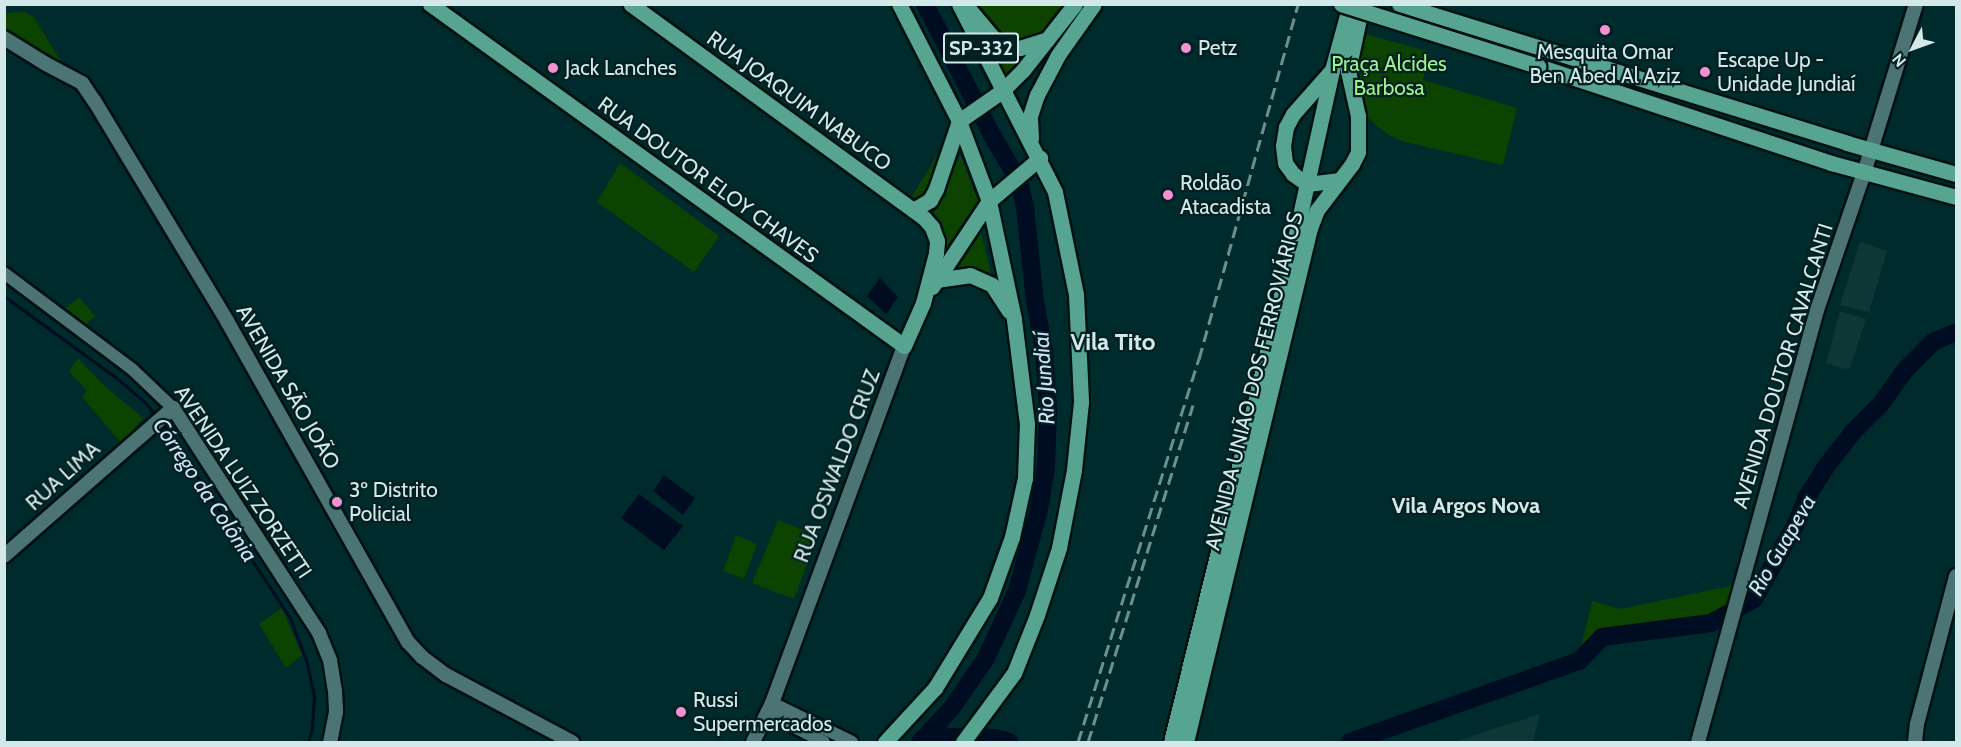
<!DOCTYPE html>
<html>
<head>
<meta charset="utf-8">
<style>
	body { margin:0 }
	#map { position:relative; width:1961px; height:747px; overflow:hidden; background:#002b2c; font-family:Cabin,sans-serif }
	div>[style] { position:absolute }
	.built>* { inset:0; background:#0d3637 }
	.green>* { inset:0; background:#0d4300 }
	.water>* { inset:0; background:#000c21 }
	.stream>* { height:3px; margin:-1.5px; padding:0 1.5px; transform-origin:1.5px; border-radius:1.5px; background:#000c21 }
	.river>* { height:18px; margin:-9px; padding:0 9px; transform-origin:9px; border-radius:9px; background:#000c21 }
	.roads { filter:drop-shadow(2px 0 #001112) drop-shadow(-2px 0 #001112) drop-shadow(0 2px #001112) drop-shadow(0 -2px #001112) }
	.tertiary>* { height:12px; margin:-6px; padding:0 6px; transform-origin:6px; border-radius:6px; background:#4c7475 }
	.secondary>* { height:14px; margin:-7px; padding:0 7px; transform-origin:7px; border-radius:7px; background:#4c7475 }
	.primary>* { height:15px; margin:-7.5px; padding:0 7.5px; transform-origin:7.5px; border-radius:7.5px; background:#57a591 }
	.rail>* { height:3px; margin-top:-1.5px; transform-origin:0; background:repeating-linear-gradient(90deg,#6f8e8f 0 12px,transparent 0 18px) }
	.bridges { filter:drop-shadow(2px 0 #001112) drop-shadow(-2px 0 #001112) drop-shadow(0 2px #001112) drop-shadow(0 -2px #001112) }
	.primary-bridge>* { height:15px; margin:-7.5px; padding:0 7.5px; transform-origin:7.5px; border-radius:7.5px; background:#57a591 }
	.dots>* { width:16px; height:16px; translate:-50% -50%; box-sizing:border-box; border:3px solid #022021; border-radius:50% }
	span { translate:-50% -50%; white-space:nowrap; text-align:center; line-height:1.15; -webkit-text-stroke:4.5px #022021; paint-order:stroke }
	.shield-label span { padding:2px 4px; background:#022021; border:2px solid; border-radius:4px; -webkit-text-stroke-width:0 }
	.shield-label { font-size:20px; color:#d3e8e8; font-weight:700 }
	.poi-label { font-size:21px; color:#d3e8e8 }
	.left { translate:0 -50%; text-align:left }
	.park-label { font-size:21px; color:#9ef28c }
	.street-label { font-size:21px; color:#d3e8e8 }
	.water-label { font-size:22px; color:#d1e0f4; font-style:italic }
	.neighbourhood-label { font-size:22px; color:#d3e8e8; font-weight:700 }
	.quarter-label { font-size:24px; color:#d3e8e8; font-weight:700 }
	.frame { position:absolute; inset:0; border:6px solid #d3e8e8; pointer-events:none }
	.north { position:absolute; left:1883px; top:18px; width:60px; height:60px; -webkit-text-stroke:4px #022021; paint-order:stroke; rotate:229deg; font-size:16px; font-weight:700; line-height:24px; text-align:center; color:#d3e8e8 }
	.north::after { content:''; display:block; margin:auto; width:21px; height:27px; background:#d3e8e8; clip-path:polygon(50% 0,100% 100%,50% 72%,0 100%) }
</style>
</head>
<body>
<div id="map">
	<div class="built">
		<div style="clip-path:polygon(1860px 242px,1887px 251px,1869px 312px,1840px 305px)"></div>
		<div style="clip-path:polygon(1840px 311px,1866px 319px,1850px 368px,1844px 369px,1826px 363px)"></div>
		<div style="clip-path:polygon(1540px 714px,1533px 742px,1454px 742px)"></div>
	</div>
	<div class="green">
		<div style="clip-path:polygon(976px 5px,1068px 5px,1044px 37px,1019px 44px,999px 35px,982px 18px)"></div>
		<div style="clip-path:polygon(24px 12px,34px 17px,60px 60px,58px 65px,5px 35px,5px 13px)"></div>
		<div style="clip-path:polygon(972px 18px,991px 39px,1039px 45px,1008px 81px)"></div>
		<div style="clip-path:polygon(1362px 33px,1430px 52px,1423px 80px,1517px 108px,1503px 165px,1402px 141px,1387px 134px,1368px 118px,1356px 84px,1355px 61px)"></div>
		<div style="clip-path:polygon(947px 139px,929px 192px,917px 200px,911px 198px)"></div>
		<div style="clip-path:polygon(960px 155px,979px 203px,941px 263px,945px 235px,933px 215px)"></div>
		<div style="clip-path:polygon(620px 163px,719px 236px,694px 272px,597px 202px)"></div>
		<div style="clip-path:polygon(978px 232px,982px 236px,992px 277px,974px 269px,954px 268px,954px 264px)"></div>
		<div style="clip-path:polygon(79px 297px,95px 316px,83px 327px,66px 308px)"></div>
		<div style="clip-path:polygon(78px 358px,101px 383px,143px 418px,122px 444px,82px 397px,87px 391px,69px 371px)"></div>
		<div style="clip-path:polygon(778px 520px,818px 536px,794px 599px,752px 583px)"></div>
		<div style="clip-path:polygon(736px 535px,757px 544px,744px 579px,723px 571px)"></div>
		<div style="clip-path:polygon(1735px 585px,1731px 605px,1701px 617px,1633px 626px,1597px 634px,1579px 655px,1592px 601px,1620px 609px)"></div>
		<div style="clip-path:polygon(282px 608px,302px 655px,286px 668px,259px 624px)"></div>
	</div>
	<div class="water">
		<div style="clip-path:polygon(880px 278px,898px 297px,886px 314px,867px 296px)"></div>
		<div style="clip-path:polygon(664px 475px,695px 498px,683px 515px,653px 491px)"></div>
		<div style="clip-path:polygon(639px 494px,683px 526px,664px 550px,621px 518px)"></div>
	</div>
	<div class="stream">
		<div style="left:4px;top:296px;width:141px;rotate:36.1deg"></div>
		<div style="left:118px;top:379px;width:37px;rotate:41deg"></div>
		<div style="left:146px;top:403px;width:19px;rotate:54deg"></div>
		<div style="left:162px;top:423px;width:233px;rotate:56.7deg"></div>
		<div style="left:290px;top:618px;width:48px;rotate:69.3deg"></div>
		<div style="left:307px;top:663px;width:35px;rotate:78deg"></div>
		<div style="left:314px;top:697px;width:32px;rotate:94deg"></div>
		<div style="left:312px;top:729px;width:14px;rotate:107deg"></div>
	</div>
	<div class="river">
		<div style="left:928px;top:736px;width:67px;rotate:1.7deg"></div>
		<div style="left:995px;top:738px;width:15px;rotate:16deg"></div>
		<div style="left:920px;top:742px;width:45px;rotate:-46.8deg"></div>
		<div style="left:951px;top:709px;width:62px;rotate:-55.5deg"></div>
		<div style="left:986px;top:658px;width:74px;rotate:-65.2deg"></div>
		<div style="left:1017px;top:591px;width:85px;rotate:-75deg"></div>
		<div style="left:1039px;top:509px;width:43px;rotate:-80.5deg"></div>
		<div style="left:1046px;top:467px;width:58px;rotate:-88deg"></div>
		<div style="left:1048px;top:409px;width:58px;rotate:-93.9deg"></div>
		<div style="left:1044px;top:351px;width:51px;rotate:-100.2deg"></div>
		<div style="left:1035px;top:301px;width:95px;rotate:-96.1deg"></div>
		<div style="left:1025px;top:207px;width:27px;rotate:-103deg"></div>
		<div style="left:1019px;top:181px;width:51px;rotate:-120.6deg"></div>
		<div style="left:993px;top:137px;width:149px;rotate:-117.1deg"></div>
		<div style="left:1350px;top:742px;width:243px;rotate:-19.5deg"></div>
		<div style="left:1579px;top:661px;width:33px;rotate:-46deg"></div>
		<div style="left:1602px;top:637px;width:110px;rotate:-7.3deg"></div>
		<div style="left:1711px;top:623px;width:49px;rotate:-29.2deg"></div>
		<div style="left:1754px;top:599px;width:86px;rotate:-60.8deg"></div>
		<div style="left:1796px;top:524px;width:29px;rotate:-68deg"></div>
		<div style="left:1807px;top:497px;width:39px;rotate:-58deg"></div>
		<div style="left:1828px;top:464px;width:41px;rotate:-52deg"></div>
		<div style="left:1853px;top:432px;width:38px;rotate:-45deg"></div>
		<div style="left:1880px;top:405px;width:44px;rotate:-54.2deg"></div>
		<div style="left:1906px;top:369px;width:38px;rotate:-45deg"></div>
		<div style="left:1933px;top:342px;width:25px;rotate:-23deg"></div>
	</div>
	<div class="roads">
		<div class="tertiary">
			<div style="left:4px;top:273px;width:160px;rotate:36.9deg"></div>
			<div style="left:132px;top:369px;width:57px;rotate:43.6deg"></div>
			<div style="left:772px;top:703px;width:89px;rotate:26deg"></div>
			<div style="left:767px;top:713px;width:64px;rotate:27deg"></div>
		</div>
		<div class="secondary">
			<div style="left:4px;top:38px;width:49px;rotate:31.8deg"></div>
			<div style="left:46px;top:64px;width:41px;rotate:27.8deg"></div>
			<div style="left:82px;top:83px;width:23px;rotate:56deg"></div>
			<div style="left:95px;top:102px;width:256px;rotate:58.9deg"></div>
			<div style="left:227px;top:321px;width:369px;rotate:60.6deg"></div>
			<div style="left:408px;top:642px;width:21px;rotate:47deg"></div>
			<div style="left:422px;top:657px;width:30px;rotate:37deg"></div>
			<div style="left:446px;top:675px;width:143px;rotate:28deg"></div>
			<div style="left:4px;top:556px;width:225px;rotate:-41.2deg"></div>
			<div style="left:173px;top:408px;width:268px;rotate:57deg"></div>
			<div style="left:319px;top:633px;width:29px;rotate:68deg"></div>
			<div style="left:330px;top:660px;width:31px;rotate:81deg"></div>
			<div style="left:335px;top:691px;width:21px;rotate:87deg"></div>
			<div style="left:336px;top:712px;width:31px;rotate:101deg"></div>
			<div style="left:753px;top:742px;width:43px;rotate:-64deg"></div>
			<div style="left:772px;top:703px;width:381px;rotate:-69.7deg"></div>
			<div style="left:1698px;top:742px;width:448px;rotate:-74.6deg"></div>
			<div style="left:1817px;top:310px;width:145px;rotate:-71.1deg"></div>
			<div style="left:1864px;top:173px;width:177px;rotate:-72.9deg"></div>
			<div style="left:1915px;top:742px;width:18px;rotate:-84deg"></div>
			<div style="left:1917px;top:724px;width:153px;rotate:-75.2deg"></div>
		</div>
		<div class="primary">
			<div style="left:430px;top:4px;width:584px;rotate:35.81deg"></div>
			<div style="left:904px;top:346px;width:47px;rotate:-66.2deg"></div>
			<div style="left:923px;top:303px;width:52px;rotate:-75.4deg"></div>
			<div style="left:936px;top:253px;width:12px;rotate:-85deg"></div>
			<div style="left:937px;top:241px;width:15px;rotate:-110deg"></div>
			<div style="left:932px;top:227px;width:12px;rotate:-132deg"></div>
			<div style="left:924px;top:218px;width:363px;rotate:-143.9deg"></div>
			<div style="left:959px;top:4px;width:211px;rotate:62.9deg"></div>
			<div style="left:1055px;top:192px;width:104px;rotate:78.4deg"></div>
			<div style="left:1076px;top:294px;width:108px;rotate:87.3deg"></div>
			<div style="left:1081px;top:402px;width:68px;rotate:95.9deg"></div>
			<div style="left:1074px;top:470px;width:79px;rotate:100.9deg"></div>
			<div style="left:1059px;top:548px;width:71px;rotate:108.2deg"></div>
			<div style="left:1037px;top:615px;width:62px;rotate:111.6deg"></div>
			<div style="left:1014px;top:673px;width:86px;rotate:126.5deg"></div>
			<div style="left:1399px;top:4px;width:469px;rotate:17.2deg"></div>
			<div style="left:1847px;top:143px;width:113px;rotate:15.9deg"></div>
			<div style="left:969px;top:9px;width:38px;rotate:50deg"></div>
			<div style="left:993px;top:38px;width:12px;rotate:35deg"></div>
			<div style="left:1003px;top:45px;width:17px;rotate:10deg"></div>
			<div style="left:1020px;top:48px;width:29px;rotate:-18deg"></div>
			<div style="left:1538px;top:66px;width:309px;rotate:18.3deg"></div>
			<div style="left:1831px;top:163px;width:130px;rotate:15.2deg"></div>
			<div style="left:1331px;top:71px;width:57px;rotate:131.5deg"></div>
			<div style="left:1293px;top:114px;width:15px;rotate:118deg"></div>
			<div style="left:1286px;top:127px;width:19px;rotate:99deg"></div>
			<div style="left:1283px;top:146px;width:17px;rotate:83deg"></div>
			<div style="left:1285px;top:163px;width:14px;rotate:54deg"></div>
			<div style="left:1293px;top:174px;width:17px;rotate:36deg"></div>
			<div style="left:1307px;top:184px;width:31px;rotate:-7deg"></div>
			<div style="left:1031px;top:138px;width:22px;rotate:-93deg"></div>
			<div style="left:1030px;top:116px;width:22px;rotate:-72deg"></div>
			<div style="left:1037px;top:95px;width:45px;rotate:-62.3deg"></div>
			<div style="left:1058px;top:55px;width:62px;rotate:-54.8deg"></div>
			<div style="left:913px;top:210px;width:20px;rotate:-30deg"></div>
			<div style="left:930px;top:200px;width:13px;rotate:-61deg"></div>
			<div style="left:936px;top:189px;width:72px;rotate:-71.3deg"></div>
			<div style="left:959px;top:121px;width:52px;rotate:-34.9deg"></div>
			<div style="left:1002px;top:91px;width:30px;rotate:-45deg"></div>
			<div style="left:1023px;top:70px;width:84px;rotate:-51.8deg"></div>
			<div style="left:936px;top:280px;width:34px;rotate:-8deg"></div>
			<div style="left:970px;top:275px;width:24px;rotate:24deg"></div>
			<div style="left:992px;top:285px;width:31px;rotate:57deg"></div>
			<div style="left:932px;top:287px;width:103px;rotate:-56.5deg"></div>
			<div style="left:989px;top:201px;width:67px;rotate:-40.1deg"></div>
			<div style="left:885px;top:742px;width:74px;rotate:-47.2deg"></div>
			<div style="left:935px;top:688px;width:105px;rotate:-58.6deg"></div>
			<div style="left:990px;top:598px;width:65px;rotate:-70.2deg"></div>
			<div style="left:1012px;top:537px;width:60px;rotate:-77.6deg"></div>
			<div style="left:1025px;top:478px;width:54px;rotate:-87.9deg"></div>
			<div style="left:1027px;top:424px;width:106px;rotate:-97.1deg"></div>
			<div style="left:1014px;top:319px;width:121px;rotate:-102deg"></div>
			<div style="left:989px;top:201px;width:85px;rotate:-110.6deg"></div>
			<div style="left:959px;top:121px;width:131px;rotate:-117.1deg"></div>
			<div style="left:1171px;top:742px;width:506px;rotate:-76.16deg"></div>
			<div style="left:1292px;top:251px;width:185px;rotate:-77.5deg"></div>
			<div style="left:1332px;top:70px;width:68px;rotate:-74.7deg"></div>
			<div style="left:1186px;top:742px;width:529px;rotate:-76.44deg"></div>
			<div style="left:1310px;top:228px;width:19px;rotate:-69deg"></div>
			<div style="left:1317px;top:210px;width:58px;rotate:-52.7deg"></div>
			<div style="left:1352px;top:164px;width:13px;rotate:-63deg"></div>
			<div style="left:1358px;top:152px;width:36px;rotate:-90deg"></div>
			<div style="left:1358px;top:116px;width:46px;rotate:-102.5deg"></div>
			<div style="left:1348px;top:71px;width:68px;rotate:-78.2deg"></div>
		</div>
	</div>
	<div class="rail">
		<div style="left:1078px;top:742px;width:402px;rotate:-72.5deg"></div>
		<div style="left:1199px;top:359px;width:369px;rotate:-74.4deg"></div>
		<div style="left:1088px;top:742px;width:353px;rotate:-72.7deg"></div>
	</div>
	<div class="bridges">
		<div class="primary-bridge">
			<div style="left:1341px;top:4px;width:207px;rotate:17.5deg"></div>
		</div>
	</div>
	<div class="dots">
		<div style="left:1605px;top:30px;background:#f491d3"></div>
		<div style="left:1186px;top:48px;background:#f491d3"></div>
		<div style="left:553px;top:68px;background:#f491d3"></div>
		<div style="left:1705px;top:72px;background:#f491d3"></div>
		<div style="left:1168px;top:195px;background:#f491d3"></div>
		<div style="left:337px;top:502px;background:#f491d3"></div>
		<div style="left:681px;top:712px;background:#f491d3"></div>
	</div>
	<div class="shield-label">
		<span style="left:981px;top:48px">SP-332</span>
	</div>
	<div class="poi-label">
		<span class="left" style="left:1198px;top:48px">Petz</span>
		<span style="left:1605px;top:64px">Mesquita Omar<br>Ben Abed Al Aziz</span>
		<span class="left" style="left:1717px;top:72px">Escape Up -<br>Unidade Jundiaí</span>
		<span class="left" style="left:565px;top:68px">Jack Lanches</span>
		<span class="left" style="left:1180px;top:195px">Roldão<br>Atacadista</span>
		<span class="left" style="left:349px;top:502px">3º Distrito<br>Policial</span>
		<span class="left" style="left:693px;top:712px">Russi<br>Supermercados</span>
	</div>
	<div class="park-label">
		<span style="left:1389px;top:76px">Praça Alcides<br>Barbosa</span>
	</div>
	<div class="street-label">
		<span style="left:799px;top:101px;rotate:36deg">RUA JOAQUIM NABUCO</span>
		<span style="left:708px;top:180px;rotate:36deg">RUA DOUTOR ELOY CHAVES</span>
		<span style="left:1783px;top:366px;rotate:-73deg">AVENIDA DOUTOR CAVALCANTI</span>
		<span style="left:1254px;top:381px;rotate:-76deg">AVENIDA UNIÃO DOS FERROVIÁRIOS</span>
		<span style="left:288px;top:387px;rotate:60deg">AVENIDA SÃO JOÃO</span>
		<span style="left:837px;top:466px;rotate:-69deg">RUA OSWALDO CRUZ</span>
		<span style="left:63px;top:476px;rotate:-42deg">RUA LIMA</span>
		<span style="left:243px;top:482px;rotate:56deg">AVENIDA LUIZ ZORZETTI</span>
	</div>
	<div class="water-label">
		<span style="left:1044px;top:378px;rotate:-94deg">Rio Jundiaí</span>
		<span style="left:205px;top:490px;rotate:56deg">Córrego da Colônia</span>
		<span style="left:1782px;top:545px;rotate:-60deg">Rio Guapeva</span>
	</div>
	<div class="neighbourhood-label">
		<span style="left:1466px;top:506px">Vila Argos Nova</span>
	</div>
	<div class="quarter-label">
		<span style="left:1113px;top:342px">Vila Tito</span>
	</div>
	<div class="frame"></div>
	<div class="north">N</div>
</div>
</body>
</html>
